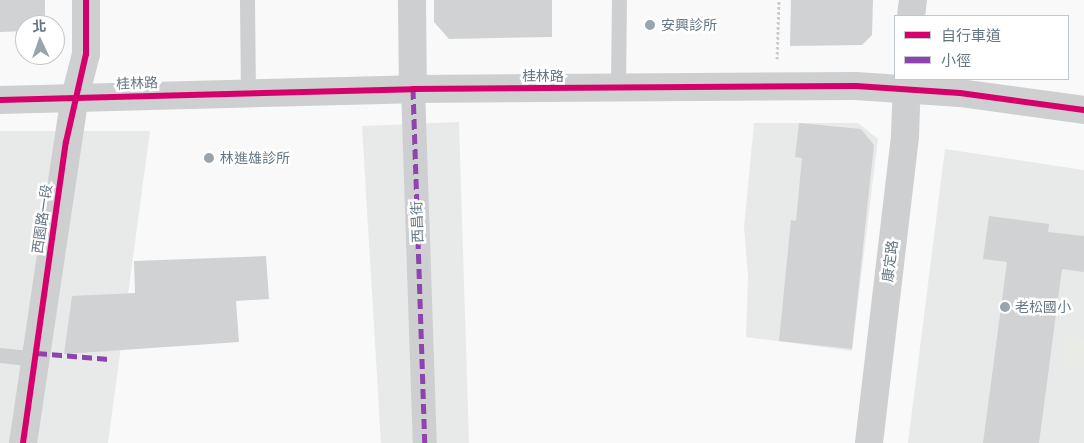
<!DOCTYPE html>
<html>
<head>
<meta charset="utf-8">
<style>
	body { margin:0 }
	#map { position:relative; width:1084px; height:443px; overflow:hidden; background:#f9f9f9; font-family:"Space Grotesk","Noto Sans TC",sans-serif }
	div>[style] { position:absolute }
	.built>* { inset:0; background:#e8e9e9 }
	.green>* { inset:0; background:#e8ebe6 }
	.building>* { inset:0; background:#d0d2d3 }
	.path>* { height:3px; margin-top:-1.5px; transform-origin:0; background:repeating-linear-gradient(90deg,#cbcccd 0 2.5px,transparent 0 5px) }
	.service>* { height:15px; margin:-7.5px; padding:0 7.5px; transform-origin:7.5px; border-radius:7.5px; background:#cecfd0 }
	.pedestrian>* { height:24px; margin:-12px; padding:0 12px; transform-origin:12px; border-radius:12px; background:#cecfd0 }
	.minor>* { height:28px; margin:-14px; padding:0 14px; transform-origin:14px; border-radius:14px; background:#cecfd0 }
	.tertiary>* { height:28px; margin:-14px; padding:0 14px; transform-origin:14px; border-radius:14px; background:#cecfd0 }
	.quiet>* { height:5px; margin-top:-2.5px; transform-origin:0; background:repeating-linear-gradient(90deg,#8e44ad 0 10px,transparent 0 15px) }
	.cycleway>* { height:6px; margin:-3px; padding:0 3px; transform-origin:3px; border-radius:3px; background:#d6006c }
	.dots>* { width:14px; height:14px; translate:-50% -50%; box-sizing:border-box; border:2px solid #fff; border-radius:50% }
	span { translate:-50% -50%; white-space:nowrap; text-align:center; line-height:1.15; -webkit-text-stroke:5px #fff; paint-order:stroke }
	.poi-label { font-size:14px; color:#657683 }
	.left { translate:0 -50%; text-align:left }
	.street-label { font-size:14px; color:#657683 }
	.legend { position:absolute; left:894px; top:15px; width:175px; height:65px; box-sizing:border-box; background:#fff; border:1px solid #c1c8cd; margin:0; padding:6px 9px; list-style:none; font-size:15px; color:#657683 }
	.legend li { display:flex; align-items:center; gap:10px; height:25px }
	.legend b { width:25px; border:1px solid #c1c8cd }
	.north { position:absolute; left:15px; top:15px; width:50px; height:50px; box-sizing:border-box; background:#fff; border:1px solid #c1c8cd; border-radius:50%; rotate:357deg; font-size:14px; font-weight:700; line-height:20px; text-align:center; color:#657683 }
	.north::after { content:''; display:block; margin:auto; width:18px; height:22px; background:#99a4ac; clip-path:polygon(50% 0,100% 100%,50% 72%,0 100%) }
</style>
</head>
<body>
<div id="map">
	<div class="built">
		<div style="clip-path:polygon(459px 122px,469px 443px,381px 443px,362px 126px)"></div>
		<div style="clip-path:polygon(754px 123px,858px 123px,878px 139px,852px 351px,746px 337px,748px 276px,744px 227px)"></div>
		<div style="clip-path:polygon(0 131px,150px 131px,108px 443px,0 443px)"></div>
		<div style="clip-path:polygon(945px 149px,1084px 170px,1084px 443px,908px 443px)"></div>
	</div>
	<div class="green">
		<div style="clip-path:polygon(1066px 336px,1084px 339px,1084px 370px,1062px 367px)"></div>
	</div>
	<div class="building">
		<div style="clip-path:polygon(0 0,45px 0,45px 25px,25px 25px,25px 31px,0 32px)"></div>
		<div style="clip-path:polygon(434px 0,552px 0,552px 37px,449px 39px,434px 22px)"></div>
		<div style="clip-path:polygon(791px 0,873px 0,872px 35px,862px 45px,790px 46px)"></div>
		<div style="clip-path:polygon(799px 123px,861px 129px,874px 145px,852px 349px,779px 341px,791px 220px,796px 221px,802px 158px,795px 157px)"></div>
		<div style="clip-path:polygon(989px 216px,1049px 224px,1048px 232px,1084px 236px,1084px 272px,1062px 269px,1039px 443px,983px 443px,1007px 262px,983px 259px)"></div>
		<div style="clip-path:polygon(266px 256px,269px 299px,236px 301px,239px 342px,64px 354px,72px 296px,135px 293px,134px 261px)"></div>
	</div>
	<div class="path">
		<div style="left:777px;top:59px;width:59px;rotate:-88.1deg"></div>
	</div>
	<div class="service">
		<div style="left:247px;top:0;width:92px;rotate:89.4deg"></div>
		<div style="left:618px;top:89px;width:89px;rotate:-89.4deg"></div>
		<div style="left:0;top:355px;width:36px;rotate:6deg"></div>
	</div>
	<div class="pedestrian">
		<div style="left:413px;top:89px;width:354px;rotate:88.1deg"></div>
	</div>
	<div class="minor">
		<div style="left:412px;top:0;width:89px;rotate:89.4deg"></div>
		<div style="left:75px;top:97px;width:44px;rotate:-75.7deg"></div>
		<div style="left:86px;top:54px;width:54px;rotate:-90deg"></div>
	</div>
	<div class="tertiary">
		<div style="left:911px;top:16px;width:16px;rotate:-83deg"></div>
		<div style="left:0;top:100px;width:413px;rotate:-1.5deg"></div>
		<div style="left:413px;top:89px;width:443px;rotate:-0.4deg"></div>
		<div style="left:856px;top:86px;width:104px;rotate:3.9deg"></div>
		<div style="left:960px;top:93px;width:125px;rotate:7.8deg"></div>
		<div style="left:23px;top:443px;width:350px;rotate:-81.5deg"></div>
		<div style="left:869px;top:443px;width:309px;rotate:-83.3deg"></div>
		<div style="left:905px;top:136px;width:57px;rotate:-88deg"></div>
	</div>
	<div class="quiet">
		<div style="left:413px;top:89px;width:354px;rotate:88.1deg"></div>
		<div style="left:37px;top:353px;width:72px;rotate:4.8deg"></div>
	</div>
	<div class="cycleway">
		<div style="left:0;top:100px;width:413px;rotate:-1.5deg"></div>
		<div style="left:413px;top:89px;width:443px;rotate:-0.4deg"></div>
		<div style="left:856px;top:86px;width:104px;rotate:3.9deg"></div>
		<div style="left:960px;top:93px;width:125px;rotate:7.8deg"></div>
		<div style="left:23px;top:443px;width:304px;rotate:-81.9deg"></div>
		<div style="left:66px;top:142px;width:90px;rotate:-77.2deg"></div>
		<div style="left:86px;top:54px;width:54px;rotate:-90deg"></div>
	</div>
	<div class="dots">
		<div style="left:650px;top:25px;background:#99a4ac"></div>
		<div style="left:209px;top:158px;background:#99a4ac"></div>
		<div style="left:1005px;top:307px;background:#99a4ac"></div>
	</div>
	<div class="poi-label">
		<span class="left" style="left:661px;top:25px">安興診所</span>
		<span class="left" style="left:220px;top:158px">林進雄診所</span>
		<span class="left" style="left:1015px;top:307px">老松國小</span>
	</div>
	<div class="street-label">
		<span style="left:543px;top:76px">桂林路</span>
		<span style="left:137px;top:83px;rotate:-2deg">桂林路</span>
		<span style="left:42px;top:219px;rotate:-82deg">西園路一段</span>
		<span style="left:417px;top:222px;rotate:-92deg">西昌街</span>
		<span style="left:890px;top:261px;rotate:-83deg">康定路</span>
	</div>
	<ul class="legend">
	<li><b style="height:6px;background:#d6006c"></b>自行車道</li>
	<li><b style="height:6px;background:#8e44ad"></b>小徑</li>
	</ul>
	<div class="north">北</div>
</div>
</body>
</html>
